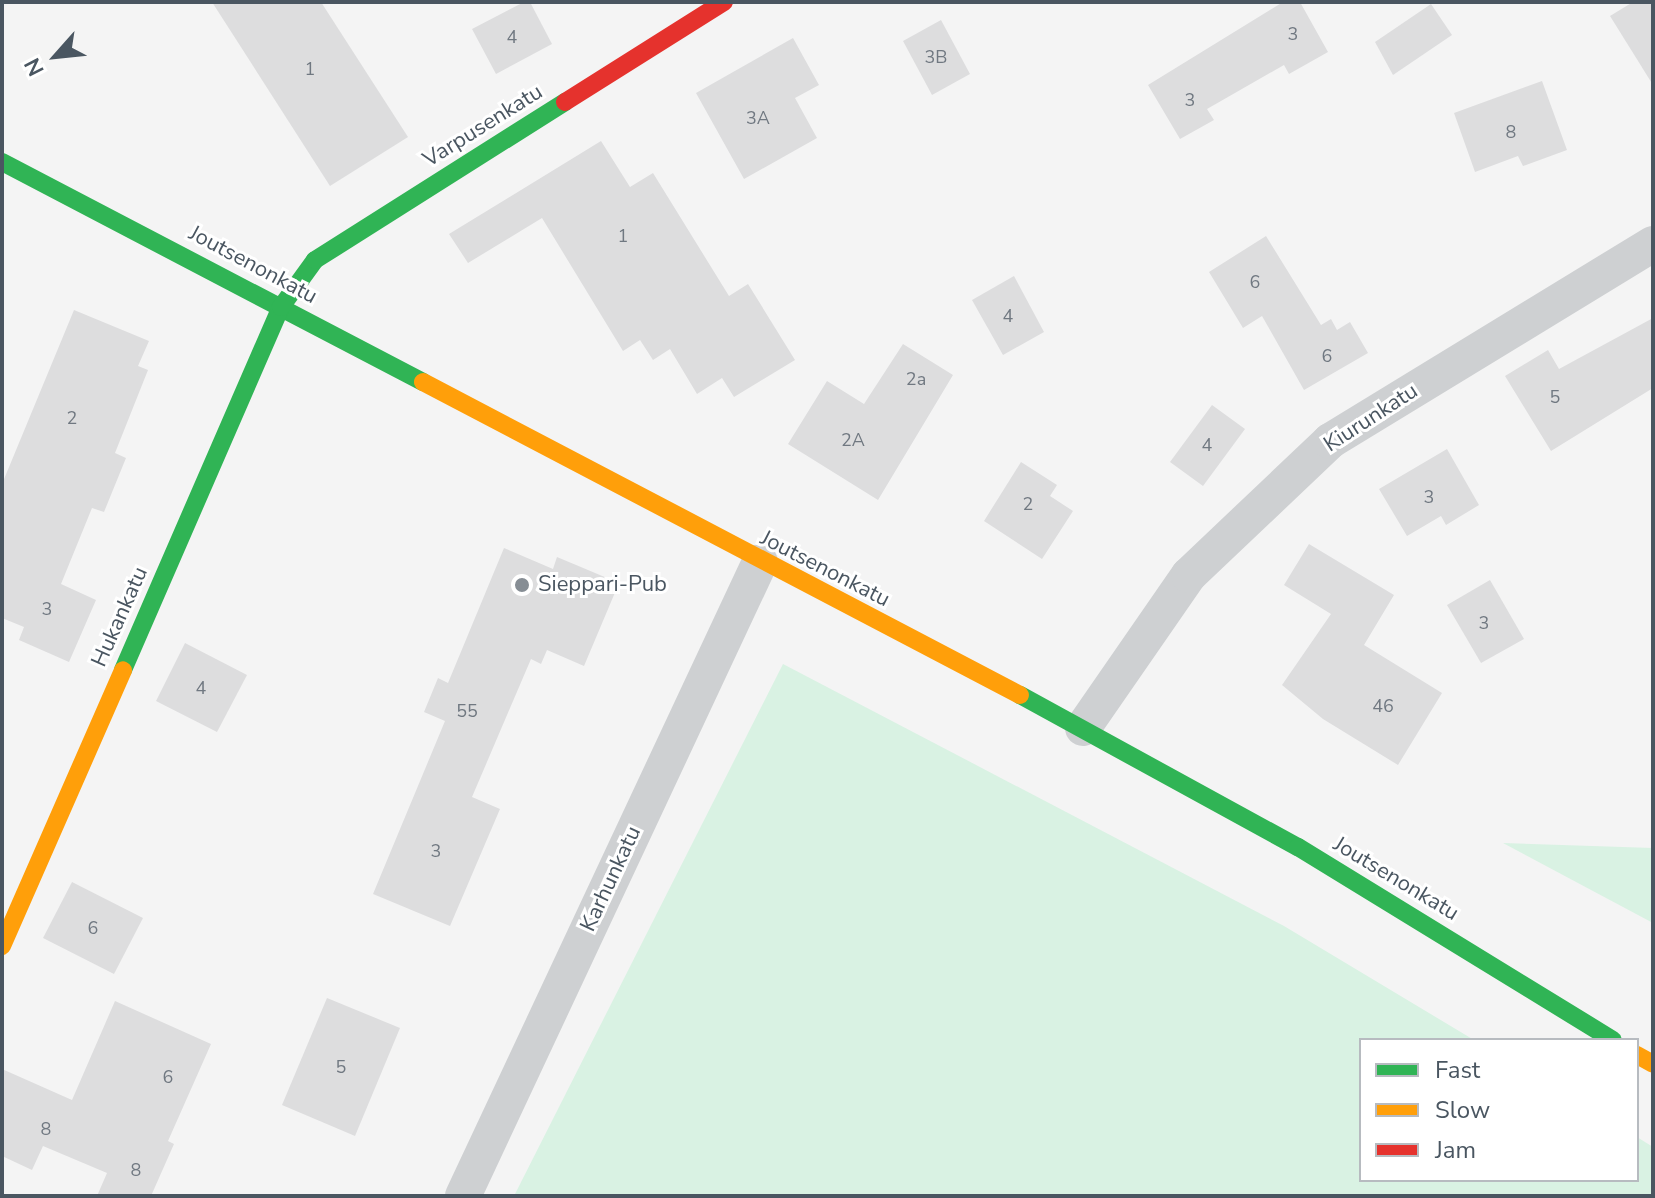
<!DOCTYPE html>
<html>
<head>
<meta charset="utf-8">
<style>
	body { margin:0 }
	#map { position:relative; width:1655px; height:1198px; overflow:hidden; background:#f4f4f4; font-family:"Nunito Sans",sans-serif }
	div>[style] { position:absolute }
	.green>* { inset:0; background:#d9f2e3 }
	.building>* { inset:0; background:#ddddde }
	.street>* { height:36px; margin:-18px; padding:0 18px; transform-origin:18px; border-radius:18px; background:#ced0d2 }
	.fast>* { height:18px; margin:-9px; padding:0 9px; transform-origin:9px; border-radius:9px; background:#30b455 }
	.slow>* { height:18px; margin:-9px; padding:0 9px; transform-origin:9px; border-radius:9px; background:#ff9f0a }
	.jam>* { height:18px; margin:-9px; padding:0 9px; transform-origin:9px; border-radius:9px; background:#e5322d }
	.dots>* { width:22px; height:22px; translate:-50% -50%; box-sizing:border-box; border:4px solid #fff; border-radius:50% }
	span { translate:-50% -50%; white-space:nowrap; text-align:center; line-height:1.15; -webkit-text-stroke:6px #fff; paint-order:stroke }
	.number-label { font-size:18px; color:#707881 }
	.number-label span { -webkit-text-stroke-width:0 }
	.street-label { font-size:22px; color:#4a5661 }
	.poi-label { font-size:22px; color:#4a5661 }
	.left { translate:0 -50%; text-align:left }
	.frame { position:absolute; inset:0; border:4px solid #4a5661; pointer-events:none }
	.legend { position:absolute; left:1359px; top:1038px; width:280px; height:144px; box-sizing:border-box; background:#fff; border:2px solid #b7bbc0; margin:0; padding:10px 14px; list-style:none; font-size:24px; color:#4a5661 }
	.legend li { display:flex; align-items:center; gap:16px; height:40px }
	.legend b { width:40px; border:2px solid #b7bbc0 }
	.north { position:absolute; left:16px; top:16px; width:80px; height:80px; -webkit-text-stroke:6px #fff; paint-order:stroke; rotate:243deg; font-size:22px; font-weight:700; line-height:32px; text-align:center; color:#4a5661 }
	.north::after { content:''; display:block; margin:auto; width:28px; height:36px; background:#4a5661; clip-path:polygon(50% 0,100% 100%,50% 72%,0 100%) }
</style>
</head>
<body>
<div id="map">
	<div class="green">
		<div style="clip-path:polygon(783px 664px,1284px 926px,1474px 1040px,1361px 1040px,1361px 1180px,1637px 1180px,1637px 1137px,1653px 1147px,1653px 1196px,514px 1196px)"></div>
		<div style="clip-path:polygon(1503px 843px,1653px 848px,1653px 923px)"></div>
	</div>
	<div class="building">
		<div style="clip-path:polygon(212px 2px,321px 2px,408px 137px,330px 186px)"></div>
		<div style="clip-path:polygon(524px 2px,530px 2px,552px 44px,496px 74px,472px 29px)"></div>
		<div style="clip-path:polygon(1283px 2px,1300px 2px,1328px 52px,1289px 74px,1284px 65px,1207px 109px,1214px 120px,1180px 139px,1148px 85px)"></div>
		<div style="clip-path:polygon(1633px 2px,1653px 2px,1653px 85px,1610px 16px)"></div>
		<div style="clip-path:polygon(1431px 4px,1452px 35px,1393px 75px,1375px 42px)"></div>
		<div style="clip-path:polygon(941px 20px,970px 74px,932px 95px,903px 41px)"></div>
		<div style="clip-path:polygon(793px 38px,819px 85px,795px 98px,817px 138px,744px 179px,696px 93px)"></div>
		<div style="clip-path:polygon(1542px 81px,1567px 150px,1523px 166px,1518px 156px,1475px 172px,1454px 113px)"></div>
		<div style="clip-path:polygon(601px 141px,630px 187px,653px 173px,729px 296px,748px 284px,795px 360px,734px 397px,722px 378px,697px 394px,670px 349px,653px 360px,640px 340px,623px 351px,542px 218px,468px 263px,449px 234px)"></div>
		<div style="clip-path:polygon(1266px 236px,1321px 325px,1331px 319px,1337px 330px,1350px 322px,1368px 353px,1304px 390px,1262px 316px,1243px 328px,1209px 272px)"></div>
		<div style="clip-path:polygon(1014px 276px,1044px 332px,1003px 355px,972px 300px)"></div>
		<div style="clip-path:polygon(74px 310px,149px 341px,138px 366px,148px 370px,115px 453px,126px 458px,104px 512px,92px 508px,61px 584px,96px 600px,69px 662px,19px 640px,24px 627px,2px 618px,2px 484px)"></div>
		<div style="clip-path:polygon(1653px 318px,1653px 388px,1551px 451px,1505px 376px,1548px 350px,1559px 369px)"></div>
		<div style="clip-path:polygon(903px 344px,953px 375px,878px 500px,788px 444px,827px 381px,864px 404px)"></div>
		<div style="clip-path:polygon(1212px 405px,1245px 429px,1203px 486px,1170px 462px)"></div>
		<div style="clip-path:polygon(1447px 449px,1479px 505px,1446px 525px,1441px 516px,1407px 536px,1379px 489px)"></div>
		<div style="clip-path:polygon(1021px 462px,1057px 485px,1050px 496px,1073px 511px,1042px 559px,984px 521px)"></div>
		<div style="clip-path:polygon(1309px 544px,1394px 595px,1364px 645px,1442px 693px,1398px 765px,1323px 719px,1282px 685px,1331px 614px,1284px 585px)"></div>
		<div style="clip-path:polygon(504px 548px,553px 569px,557px 557px,619px 583px,584px 666px,547px 650px,541px 664px,531px 659px,472px 797px,500px 809px,450px 926px,373px 894px,445px 721px,424px 712px,438px 678px,448px 683px)"></div>
		<div style="clip-path:polygon(1490px 580px,1524px 639px,1481px 663px,1447px 605px)"></div>
		<div style="clip-path:polygon(185px 643px,247px 675px,217px 732px,156px 701px)"></div>
		<div style="clip-path:polygon(72px 882px,143px 918px,114px 974px,43px 938px)"></div>
		<div style="clip-path:polygon(327px 998px,400px 1028px,355px 1136px,282px 1105px)"></div>
		<div style="clip-path:polygon(115px 1001px,211px 1044px,168px 1141px,174px 1144px,151px 1196px,97px 1196px,107px 1173px,43px 1146px,32px 1170px,2px 1156px,2px 1069px,72px 1100px)"></div>
	</div>
	<div class="street">
		<div style="left:1083px;top:728px;width:186px;rotate:-55.3deg"></div>
		<div style="left:1189px;top:575px;width:195px;rotate:-43.5deg"></div>
		<div style="left:1330px;top:441px;width:378px;rotate:-31.4deg"></div>
		<div style="left:463px;top:1196px;width:700px;rotate:-64.9deg"></div>
	</div>
	<div class="fast">
		<div style="left:2px;top:162px;width:475px;rotate:27.6deg"></div>
		<div style="left:123px;top:670px;width:396px;rotate:-66.5deg"></div>
		<div style="left:281px;top:307px;width:58px;rotate:-54.1deg"></div>
		<div style="left:315px;top:260px;width:296px;rotate:-32.3deg"></div>
		<div style="left:1020px;top:695px;width:317px;rotate:28.7deg"></div>
		<div style="left:1298px;top:847px;width:369px;rotate:31.5deg"></div>
	</div>
	<div class="slow">
		<div style="left:423px;top:382px;width:674px;rotate:27.67deg"></div>
		<div style="left:2px;top:946px;width:301px;rotate:-66.3deg"></div>
		<div style="left:1637px;top:1055px;width:18px;rotate:29deg"></div>
	</div>
	<div class="jam">
		<div style="left:565px;top:102px;width:188px;rotate:-32.2deg"></div>
	</div>
	<div class="dots">
		<div style="left:522px;top:585px;background:#868d94"></div>
	</div>
	<div class="number-label">
		<span style="left:1293px;top:34px">3</span>
		<span style="left:512px;top:37px">4</span>
		<span style="left:936px;top:57px">3B</span>
		<span style="left:310px;top:69px">1</span>
		<span style="left:1190px;top:100px">3</span>
		<span style="left:758px;top:118px">3A</span>
		<span style="left:1511px;top:132px">8</span>
		<span style="left:623px;top:236px">1</span>
		<span style="left:1255px;top:282px">6</span>
		<span style="left:1008px;top:316px">4</span>
		<span style="left:1327px;top:356px">6</span>
		<span style="left:916px;top:379px">2a</span>
		<span style="left:1555px;top:397px">5</span>
		<span style="left:72px;top:418px">2</span>
		<span style="left:853px;top:440px">2A</span>
		<span style="left:1207px;top:445px">4</span>
		<span style="left:1429px;top:497px">3</span>
		<span style="left:1028px;top:504px">2</span>
		<span style="left:47px;top:609px">3</span>
		<span style="left:1484px;top:623px">3</span>
		<span style="left:201px;top:688px">4</span>
		<span style="left:1383px;top:706px">46</span>
		<span style="left:467px;top:711px">55</span>
		<span style="left:436px;top:851px">3</span>
		<span style="left:93px;top:928px">6</span>
		<span style="left:341px;top:1067px">5</span>
		<span style="left:168px;top:1077px">6</span>
		<span style="left:46px;top:1129px">8</span>
		<span style="left:136px;top:1170px">8</span>
	</div>
	<div class="street-label">
		<span style="left:483px;top:126px;rotate:-32deg">Varpusenkatu</span>
		<span style="left:253px;top:265px;rotate:28deg">Joutsenonkatu</span>
		<span style="left:1371px;top:418px;rotate:-33deg">Kiurunkatu</span>
		<span style="left:825px;top:569px;rotate:27deg">Joutsenonkatu</span>
		<span style="left:120px;top:617px;rotate:-66deg">Hukankatu</span>
		<span style="left:611px;top:879px;rotate:-65deg">Karhunkatu</span>
		<span style="left:1396px;top:879px;rotate:31deg">Joutsenonkatu</span>
	</div>
	<div class="poi-label">
		<span class="left" style="left:538px;top:585px">Sieppari-Pub</span>
	</div>
	<div class="frame"></div>
	<ul class="legend">
	<li><b style="height:10px;background:#30b455"></b>Fast</li>
	<li><b style="height:10px;background:#ff9f0a"></b>Slow</li>
	<li><b style="height:10px;background:#e5322d"></b>Jam</li>
	</ul>
	<div class="north">N</div>
</div>
</body>
</html>
